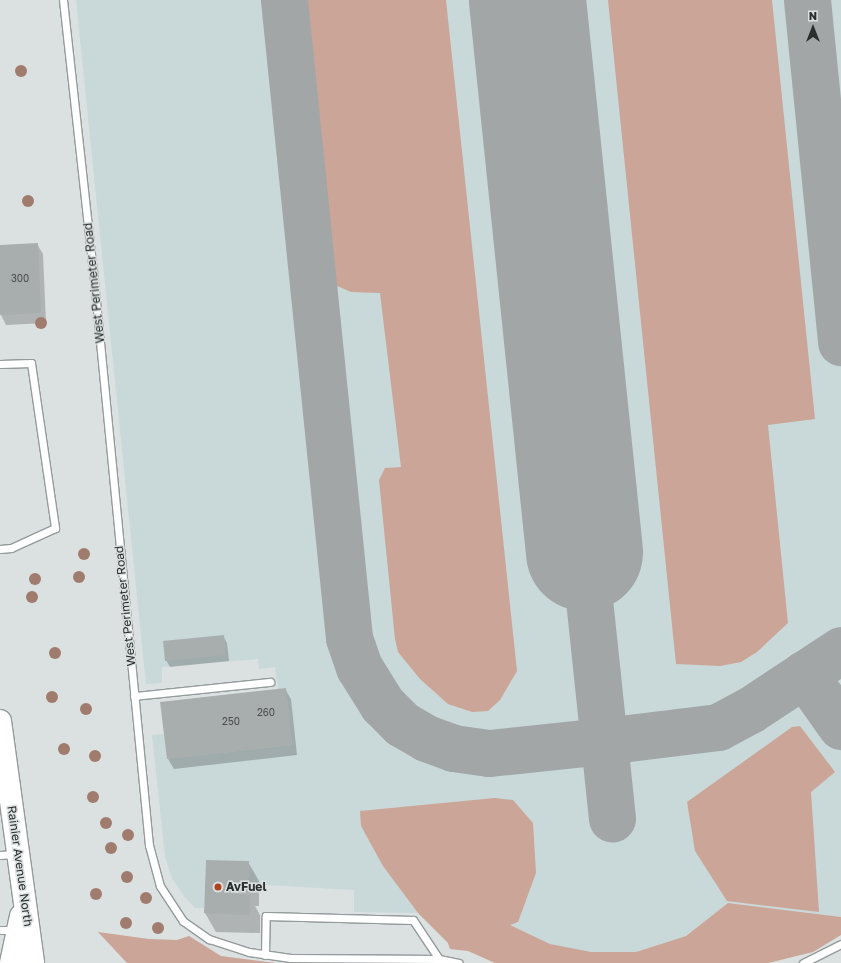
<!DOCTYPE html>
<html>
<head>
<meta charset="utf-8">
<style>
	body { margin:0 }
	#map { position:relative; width:841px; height:963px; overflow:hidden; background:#dbe0e0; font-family:"Golos Text",sans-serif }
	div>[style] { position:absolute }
	.built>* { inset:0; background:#c9d8d8 }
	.green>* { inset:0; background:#cba598 }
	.shadow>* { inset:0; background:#0003 }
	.taxiway>* { height:47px; margin:-23.5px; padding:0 23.5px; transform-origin:23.5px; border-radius:23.5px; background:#a2a6a6 }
	.runway>* { height:117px; margin:-58.5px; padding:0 58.5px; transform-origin:58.5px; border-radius:58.5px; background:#a2a6a6 }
	.building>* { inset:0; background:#a8aead }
	.roads { filter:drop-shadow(1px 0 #959a9a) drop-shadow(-1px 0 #959a9a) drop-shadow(0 1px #959a9a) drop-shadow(0 -1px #959a9a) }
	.service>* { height:7px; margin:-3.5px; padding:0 3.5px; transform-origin:3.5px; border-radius:3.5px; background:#fff }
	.primary>* { height:22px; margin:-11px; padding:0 11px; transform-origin:11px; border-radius:11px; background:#fff }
	.trees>* { width:12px; height:12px; margin:-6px; border-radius:50%; background:#a07c6e }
	.dots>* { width:11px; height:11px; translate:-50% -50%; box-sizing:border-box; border:2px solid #dbe0e0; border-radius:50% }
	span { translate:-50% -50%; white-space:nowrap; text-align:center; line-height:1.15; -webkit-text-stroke:3px #dbe0e0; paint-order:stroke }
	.number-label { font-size:10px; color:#4b4e4e }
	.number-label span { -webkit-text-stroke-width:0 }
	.street-label { font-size:12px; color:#2c2e2e }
	.poi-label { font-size:12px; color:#2c2e2e; font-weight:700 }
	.left { translate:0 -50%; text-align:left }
	.north { position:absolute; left:793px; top:8px; width:40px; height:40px; -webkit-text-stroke:3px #dbe0e0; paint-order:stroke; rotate:0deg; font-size:11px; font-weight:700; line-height:16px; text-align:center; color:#2c2e2e }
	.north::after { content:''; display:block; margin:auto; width:14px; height:18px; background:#2c2e2e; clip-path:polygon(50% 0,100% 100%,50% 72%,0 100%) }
</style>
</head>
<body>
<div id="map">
	<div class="built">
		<div style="clip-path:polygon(76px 0,841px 0,841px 917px,728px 903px,686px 936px,636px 952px,618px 954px,570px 950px,550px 944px,510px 925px,448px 943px,418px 913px,354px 912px,354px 890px,248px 884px,249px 861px,206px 860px,204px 908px,195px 908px,183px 895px,172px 878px,165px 856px,152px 735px,164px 734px,167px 759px,292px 745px,286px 688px,278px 689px,275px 667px,259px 669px,258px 659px,162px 667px,162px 683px,146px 684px)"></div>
	</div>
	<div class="green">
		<div style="clip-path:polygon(305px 0,446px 0,517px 671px,500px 700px,488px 711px,472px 712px,448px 704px,420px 679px,398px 652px,395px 639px,379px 480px,385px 468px,401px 467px,380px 293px,351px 292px,335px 285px)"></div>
		<div style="clip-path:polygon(608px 0,772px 0,815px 419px,768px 425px,788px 623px,757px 652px,741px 662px,720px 666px,676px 664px)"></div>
		<div style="clip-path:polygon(800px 726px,835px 772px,811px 792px,819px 912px,727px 901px,695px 851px,687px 802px,792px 727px)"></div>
		<div style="clip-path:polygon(495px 798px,513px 800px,533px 823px,536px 873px,518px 922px,510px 925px,550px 944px,591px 952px,636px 952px,686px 936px,728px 903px,841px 917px,841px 935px,813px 952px,768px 963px,495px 963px,468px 951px,450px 949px,448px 943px,418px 913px,383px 866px,361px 826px,360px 811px)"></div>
		<div style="clip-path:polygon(98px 932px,149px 939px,177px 940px,189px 936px,221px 956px,276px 963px,127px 963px)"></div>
	</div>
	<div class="shadow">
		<div style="clip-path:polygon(37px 244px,43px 254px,46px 323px,6px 325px,1px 315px,0 246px)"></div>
		<div style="clip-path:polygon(223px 636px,227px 643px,229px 661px,170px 667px,166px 660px)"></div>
		<div style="clip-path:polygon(285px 689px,291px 699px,297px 755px,174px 769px,168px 759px)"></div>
		<div style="clip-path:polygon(207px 861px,248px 862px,259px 881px,259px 906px,255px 906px,260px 915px,260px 933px,216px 932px,205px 913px)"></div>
	</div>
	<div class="taxiway">
		<div style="left:284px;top:0;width:641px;rotate:84.18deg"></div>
		<div style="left:349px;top:638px;width:31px;rotate:71deg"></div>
		<div style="left:359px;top:667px;width:44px;rotate:58.1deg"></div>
		<div style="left:382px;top:704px;width:28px;rotate:45deg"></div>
		<div style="left:402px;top:724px;width:28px;rotate:30deg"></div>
		<div style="left:426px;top:738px;width:29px;rotate:20deg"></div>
		<div style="left:453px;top:748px;width:36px;rotate:8deg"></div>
		<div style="left:489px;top:753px;width:116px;rotate:-6deg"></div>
		<div style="left:604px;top:741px;width:115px;rotate:-7deg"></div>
		<div style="left:718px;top:727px;width:36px;rotate:-28deg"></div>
		<div style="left:750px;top:710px;width:109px;rotate:-33.4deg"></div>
		<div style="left:807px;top:0;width:344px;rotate:84.3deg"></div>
		<div style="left:584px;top:552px;width:268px;rotate:84deg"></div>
		<div style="left:804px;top:674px;width:64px;rotate:54.6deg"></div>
	</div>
	<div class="runway">
		<div style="left:527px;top:0;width:555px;rotate:84.1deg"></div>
	</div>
	<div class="building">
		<div style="clip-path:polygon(38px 243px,41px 313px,0 315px,0 245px)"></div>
		<div style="clip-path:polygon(224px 635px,226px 655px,165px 661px,163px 641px)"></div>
		<div style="clip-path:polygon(286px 688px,292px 745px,167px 759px,160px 702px)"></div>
		<div style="clip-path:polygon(206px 860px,249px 861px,248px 888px,231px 887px,231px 894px,250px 895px,249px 915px,204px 913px)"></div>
	</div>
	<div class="roads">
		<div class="service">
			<div style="left:63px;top:0;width:272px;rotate:83.7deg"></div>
			<div style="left:93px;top:270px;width:578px;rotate:84.44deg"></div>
			<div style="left:149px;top:845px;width:42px;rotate:75deg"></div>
			<div style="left:160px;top:886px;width:42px;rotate:56.7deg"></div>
			<div style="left:183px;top:921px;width:32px;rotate:35deg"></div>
			<div style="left:209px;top:939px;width:42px;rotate:18deg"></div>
			<div style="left:249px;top:952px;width:42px;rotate:8.1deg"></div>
			<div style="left:291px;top:958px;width:148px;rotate:0.4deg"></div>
			<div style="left:439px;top:959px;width:20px;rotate:11deg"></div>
			<div style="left:0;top:364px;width:31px;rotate:-2deg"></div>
			<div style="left:31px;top:363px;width:167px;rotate:81.7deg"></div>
			<div style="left:55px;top:528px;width:48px;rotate:155.6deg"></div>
			<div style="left:11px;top:548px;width:11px;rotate:175deg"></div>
			<div style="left:134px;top:696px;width:137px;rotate:-5.9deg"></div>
			<div style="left:0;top:855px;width:16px;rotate:-4deg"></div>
			<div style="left:0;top:930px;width:16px"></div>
			<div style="left:265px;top:955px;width:39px;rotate:-89deg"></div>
			<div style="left:266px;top:916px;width:147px;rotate:1.6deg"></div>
			<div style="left:413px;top:920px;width:47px;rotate:56.3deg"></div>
			<div style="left:803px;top:963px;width:42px;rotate:-26.6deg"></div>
		</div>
		<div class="primary">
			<div style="left:0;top:721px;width:244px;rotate:82.2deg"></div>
			<div style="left:11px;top:963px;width:48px;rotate:-78deg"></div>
		</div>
	</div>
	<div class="trees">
		<div style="left:21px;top:71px"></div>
		<div style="left:28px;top:201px"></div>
		<div style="left:41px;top:323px"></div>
		<div style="left:84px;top:554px"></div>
		<div style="left:79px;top:577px"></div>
		<div style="left:35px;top:579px"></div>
		<div style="left:32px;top:597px"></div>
		<div style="left:55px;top:653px"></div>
		<div style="left:52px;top:697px"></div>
		<div style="left:86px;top:709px"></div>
		<div style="left:64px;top:749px"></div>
		<div style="left:95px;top:756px"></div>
		<div style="left:93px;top:797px"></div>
		<div style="left:106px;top:823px"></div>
		<div style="left:128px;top:835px"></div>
		<div style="left:111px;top:848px"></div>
		<div style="left:127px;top:877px"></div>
		<div style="left:96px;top:894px"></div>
		<div style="left:146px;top:898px"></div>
		<div style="left:126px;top:923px"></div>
		<div style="left:158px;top:928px"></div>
	</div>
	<div class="dots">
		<div style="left:218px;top:887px;background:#ac451f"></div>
	</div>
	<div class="number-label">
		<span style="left:20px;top:279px">300</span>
		<span style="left:266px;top:713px">260</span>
		<span style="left:231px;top:722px">250</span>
	</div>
	<div class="street-label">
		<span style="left:94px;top:283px;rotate:-96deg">West Perimeter Road</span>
		<span style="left:125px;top:606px;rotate:-96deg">West Perimeter Road</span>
		<span style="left:20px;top:866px;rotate:82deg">Rainier Avenue North</span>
	</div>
	<div class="poi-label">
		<span class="left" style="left:226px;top:887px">AvFuel</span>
	</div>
	<div class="north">N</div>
</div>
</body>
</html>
